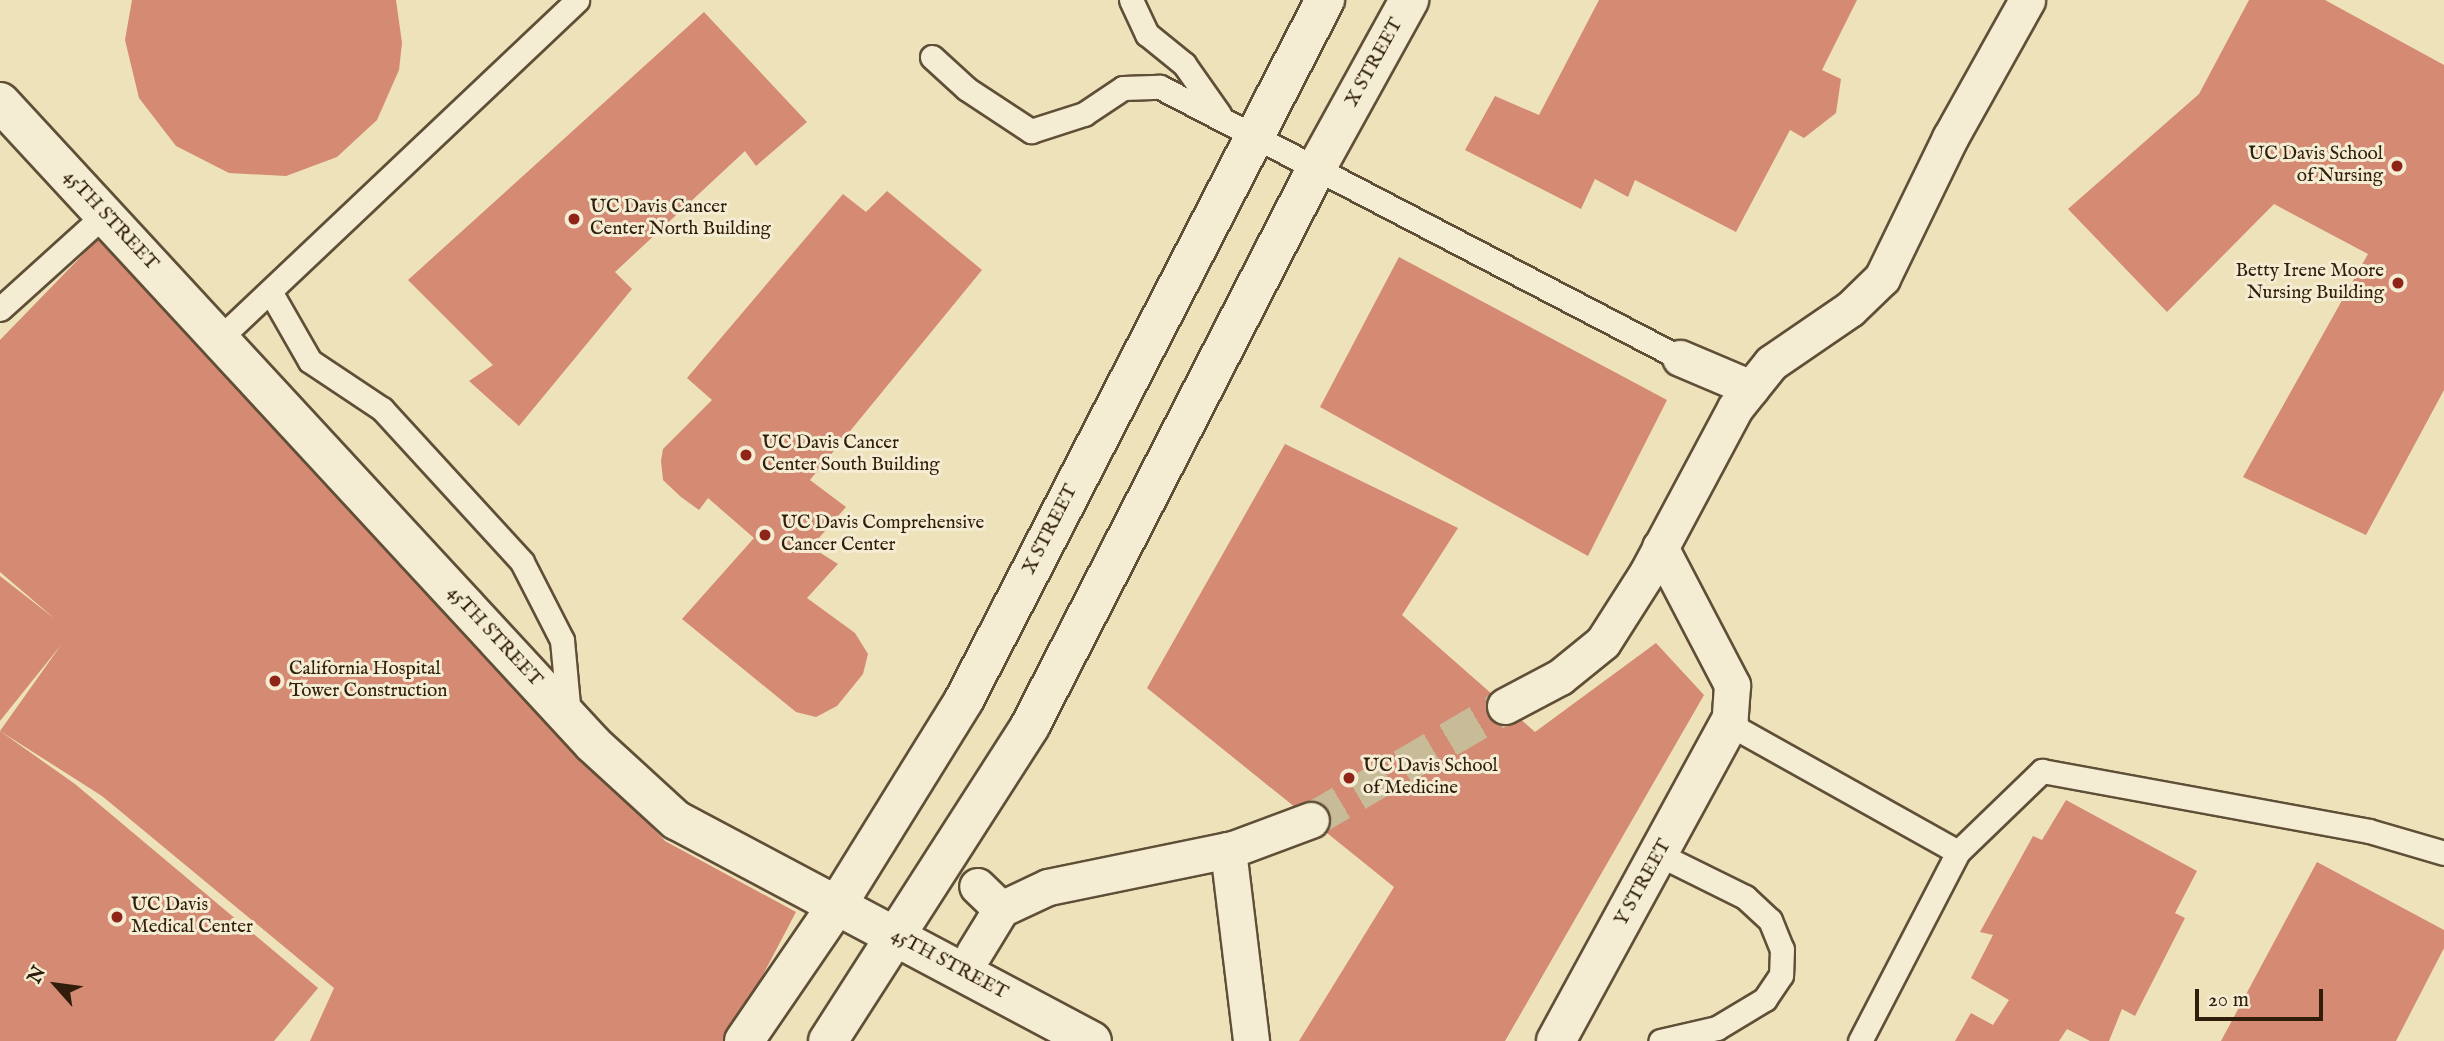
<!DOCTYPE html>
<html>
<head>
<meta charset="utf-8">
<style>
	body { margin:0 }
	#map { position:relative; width:2444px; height:1041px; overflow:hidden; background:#eee2bb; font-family:"IM FELL English",serif }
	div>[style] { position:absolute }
	.building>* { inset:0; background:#d48a73 }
	.pedestrian-tunnel>* { height:35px; margin-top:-17.5px; transform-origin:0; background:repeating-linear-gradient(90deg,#c8bb98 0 35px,transparent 0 53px) }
	.roads { filter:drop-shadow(2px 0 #604f37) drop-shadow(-2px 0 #604f37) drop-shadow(0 2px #604f37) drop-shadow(0 -2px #604f37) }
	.service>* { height:23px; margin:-11.5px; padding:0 11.5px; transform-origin:11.5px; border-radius:11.5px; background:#f4ecd3 }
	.pedestrian>* { height:35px; margin:-17.5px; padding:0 17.5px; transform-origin:17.5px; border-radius:17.5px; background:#f4ecd3 }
	.minor>* { height:38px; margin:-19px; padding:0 19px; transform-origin:19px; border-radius:19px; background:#f4ecd3 }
	.dots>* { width:19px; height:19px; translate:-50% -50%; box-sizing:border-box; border:4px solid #f4ecd3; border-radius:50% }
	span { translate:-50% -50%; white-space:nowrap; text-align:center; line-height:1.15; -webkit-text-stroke:6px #f4ecd3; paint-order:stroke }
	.street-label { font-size:19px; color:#301e0b }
	.poi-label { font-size:19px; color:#301e0b }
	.right { translate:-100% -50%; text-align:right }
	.left { translate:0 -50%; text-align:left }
	.north { position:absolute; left:21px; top:950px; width:70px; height:70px; -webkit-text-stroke:5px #f4ecd3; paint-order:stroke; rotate:298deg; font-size:19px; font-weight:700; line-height:28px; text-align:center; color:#301e0b }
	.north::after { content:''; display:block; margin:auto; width:24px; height:32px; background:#301e0b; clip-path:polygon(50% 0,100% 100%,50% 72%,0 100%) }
	.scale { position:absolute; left:2195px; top:989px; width:128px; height:32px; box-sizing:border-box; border:4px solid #301e0b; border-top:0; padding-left:9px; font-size:21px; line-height:24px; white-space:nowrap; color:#301e0b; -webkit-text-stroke:5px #f4ecd3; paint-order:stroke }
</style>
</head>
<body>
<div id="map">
	<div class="building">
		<div style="clip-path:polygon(132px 0,396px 0,402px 43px,399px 70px,377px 120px,337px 157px,286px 176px,229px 173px,176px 146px,139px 98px,125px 40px)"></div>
		<div style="clip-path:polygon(1599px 0,1857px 0,1822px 70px,1841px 79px,1836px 113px,1804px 138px,1790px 130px,1736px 232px,1635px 180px,1628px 197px,1595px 179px,1581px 209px,1465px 150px,1495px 96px,1539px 115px)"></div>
		<div style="clip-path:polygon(2249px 0,2325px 0,2444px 65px,2444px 390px,2366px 535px,2243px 477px,2368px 254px,2274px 204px,2167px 312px,2068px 209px,2199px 94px)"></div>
		<div style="clip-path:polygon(704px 12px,807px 122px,756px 166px,745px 151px,615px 272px,632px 289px,519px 426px,469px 381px,493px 365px,408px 280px)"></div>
		<div style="clip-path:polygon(887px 191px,982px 270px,810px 480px,846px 507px,811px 547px,838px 564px,807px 598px,855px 633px,868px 654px,863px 674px,837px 706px,816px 717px,796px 712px,682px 619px,754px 538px,708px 498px,699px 510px,681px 497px,663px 480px,661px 461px,663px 449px,712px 400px,687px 378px,843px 194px,866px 212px)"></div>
		<div style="clip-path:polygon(99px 238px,665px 841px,796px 912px,728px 1041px,310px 1041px,334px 988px,102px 796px,0 731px,61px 645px,0 721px,0 576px,55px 619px,0 572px,0 340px)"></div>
		<div style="clip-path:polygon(1399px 257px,1667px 400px,1588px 556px,1320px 407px)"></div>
		<div style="clip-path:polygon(1285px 444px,1458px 528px,1402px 615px,1535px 732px,1656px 643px,1704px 695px,1505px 1041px,1299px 1041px,1394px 887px,1147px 688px)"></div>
		<div style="clip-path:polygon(0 731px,75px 784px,318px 988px,274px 1041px,0 1041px)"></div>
		<div style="clip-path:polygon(2066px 800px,2197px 871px,2175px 913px,2185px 918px,2135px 1016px,2122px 1009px,2109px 1041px,2090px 1041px,2067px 1029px,2059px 1041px,1955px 1041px,1971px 1013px,1993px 1025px,2009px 1000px,1971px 978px,1993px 935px,1980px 932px,2033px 836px,2042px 840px)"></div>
		<div style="clip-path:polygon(2317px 862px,2444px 930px,2444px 948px,2396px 1041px,2221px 1041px)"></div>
	</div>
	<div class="pedestrian-tunnel">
		<div style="left:1311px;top:820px;width:225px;rotate:-30.4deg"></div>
	</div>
	<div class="roads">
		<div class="service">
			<div style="left:1131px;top:0;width:38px;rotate:65deg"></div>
			<div style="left:1147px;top:34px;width:48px;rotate:39deg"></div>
			<div style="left:1184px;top:64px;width:61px;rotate:55deg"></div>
			<div style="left:932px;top:57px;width:47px;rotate:42.4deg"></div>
			<div style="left:967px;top:89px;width:77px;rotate:33.3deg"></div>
			<div style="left:1031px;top:131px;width:56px;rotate:-17.8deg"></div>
			<div style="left:1084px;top:114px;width:47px;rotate:-33.7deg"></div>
			<div style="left:1123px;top:88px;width:37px;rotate:-2deg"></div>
			<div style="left:1160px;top:87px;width:586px;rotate:27.53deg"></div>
			<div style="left:271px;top:293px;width:78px;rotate:60.2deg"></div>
			<div style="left:310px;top:361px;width:87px;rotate:33.7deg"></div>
			<div style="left:382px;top:409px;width:207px;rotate:47.5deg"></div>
			<div style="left:522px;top:562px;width:88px;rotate:62.9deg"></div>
			<div style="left:562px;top:640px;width:76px;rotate:84.7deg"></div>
			<div style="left:0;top:309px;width:140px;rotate:-42.1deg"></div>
			<div style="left:219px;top:339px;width:493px;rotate:-43.4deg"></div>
			<div style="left:1729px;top:724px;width:262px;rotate:29.2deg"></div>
			<div style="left:1660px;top:855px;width:95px;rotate:26.3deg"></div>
			<div style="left:1745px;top:897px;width:34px;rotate:43deg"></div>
			<div style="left:1770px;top:920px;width:31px;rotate:68deg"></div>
			<div style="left:1782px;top:949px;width:26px;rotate:92deg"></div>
			<div style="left:1781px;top:975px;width:29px;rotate:124deg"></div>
			<div style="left:1765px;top:999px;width:56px;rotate:148.9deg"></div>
			<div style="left:1717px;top:1028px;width:58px;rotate:167.2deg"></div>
			<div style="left:1860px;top:1041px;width:213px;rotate:-62.6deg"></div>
			<div style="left:1958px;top:852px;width:117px;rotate:-44deg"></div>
			<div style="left:2042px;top:771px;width:332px;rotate:10.4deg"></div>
			<div style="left:2369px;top:831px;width:78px;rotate:16.3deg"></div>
		</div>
		<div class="pedestrian">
			<div style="left:1680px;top:358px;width:77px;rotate:22.9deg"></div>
			<div style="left:1660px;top:547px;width:156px;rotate:62.4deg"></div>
			<div style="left:1732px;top:685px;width:39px;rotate:94deg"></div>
			<div style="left:1505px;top:706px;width:62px;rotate:-27.8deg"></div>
			<div style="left:1560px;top:677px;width:55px;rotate:-39.1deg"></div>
			<div style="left:1603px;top:642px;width:82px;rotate:-57.5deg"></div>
			<div style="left:1647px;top:573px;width:187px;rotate:-61.9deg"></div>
			<div style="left:1735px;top:408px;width:58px;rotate:-51.3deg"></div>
			<div style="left:1771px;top:363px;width:96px;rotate:-34.4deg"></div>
			<div style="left:1850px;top:309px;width:45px;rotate:-44.1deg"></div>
			<div style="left:1882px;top:278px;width:156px;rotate:-64.1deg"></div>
			<div style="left:1950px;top:138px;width:158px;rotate:-60.8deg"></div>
			<div style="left:1228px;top:850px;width:192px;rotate:83.1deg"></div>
			<div style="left:1001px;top:909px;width:52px;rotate:-25.1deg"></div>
			<div style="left:1048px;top:887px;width:189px;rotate:-11.6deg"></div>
			<div style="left:1233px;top:849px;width:83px;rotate:-20.4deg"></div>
			<div style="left:974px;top:953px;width:52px;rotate:-58.5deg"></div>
			<div style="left:1001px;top:909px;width:33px;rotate:-136deg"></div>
		</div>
		<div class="minor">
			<div style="left:0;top:102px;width:874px;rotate:47.27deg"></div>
			<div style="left:593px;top:744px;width:113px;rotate:42.5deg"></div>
			<div style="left:676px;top:820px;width:471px;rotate:28deg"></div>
			<div style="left:744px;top:1041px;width:165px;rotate:-55.6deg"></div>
			<div style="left:837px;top:905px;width:241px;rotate:-58.2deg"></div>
			<div style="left:964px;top:700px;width:788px;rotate:-62.72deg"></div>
			<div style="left:828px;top:1041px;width:374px;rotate:-57.3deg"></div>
			<div style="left:1030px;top:726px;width:628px;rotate:-62.82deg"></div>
			<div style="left:1317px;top:167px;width:191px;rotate:-61.1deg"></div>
			<div style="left:1556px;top:1041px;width:361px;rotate:-61.4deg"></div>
		</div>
	</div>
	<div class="dots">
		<div style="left:2397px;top:166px;background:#8f2418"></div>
		<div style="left:574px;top:219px;background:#8f2418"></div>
		<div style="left:2398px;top:283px;background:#8f2418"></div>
		<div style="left:746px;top:455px;background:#8f2418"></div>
		<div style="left:765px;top:535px;background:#8f2418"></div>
		<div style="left:275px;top:681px;background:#8f2418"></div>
		<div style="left:1349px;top:778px;background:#8f2418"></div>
		<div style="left:117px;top:917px;background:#8f2418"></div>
	</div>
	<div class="street-label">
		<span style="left:1375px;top:63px;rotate:-61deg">X STREET</span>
		<span style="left:110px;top:221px;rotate:47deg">45TH STREET</span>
		<span style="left:1051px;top:530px;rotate:-63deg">X STREET</span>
		<span style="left:494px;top:637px;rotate:47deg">45TH STREET</span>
		<span style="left:1644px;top:883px;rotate:-61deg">Y STREET</span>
		<span style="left:949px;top:965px;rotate:28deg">45TH STREET</span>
	</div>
	<div class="poi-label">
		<span class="right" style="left:2383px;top:166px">UC Davis School<br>of Nursing</span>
		<span class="left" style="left:590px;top:219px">UC Davis Cancer<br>Center North Building</span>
		<span class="right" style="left:2384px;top:283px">Betty Irene Moore<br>Nursing Building</span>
		<span class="left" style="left:762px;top:455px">UC Davis Cancer<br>Center South Building</span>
		<span class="left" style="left:781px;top:535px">UC Davis Comprehensive<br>Cancer Center</span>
		<span class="left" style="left:289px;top:681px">California Hospital<br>Tower Construction</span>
		<span class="left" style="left:1363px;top:778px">UC Davis School<br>of Medicine</span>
		<span class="left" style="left:131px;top:917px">UC Davis<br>Medical Center</span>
	</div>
	<div class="north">N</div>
	<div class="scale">20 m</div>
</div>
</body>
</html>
